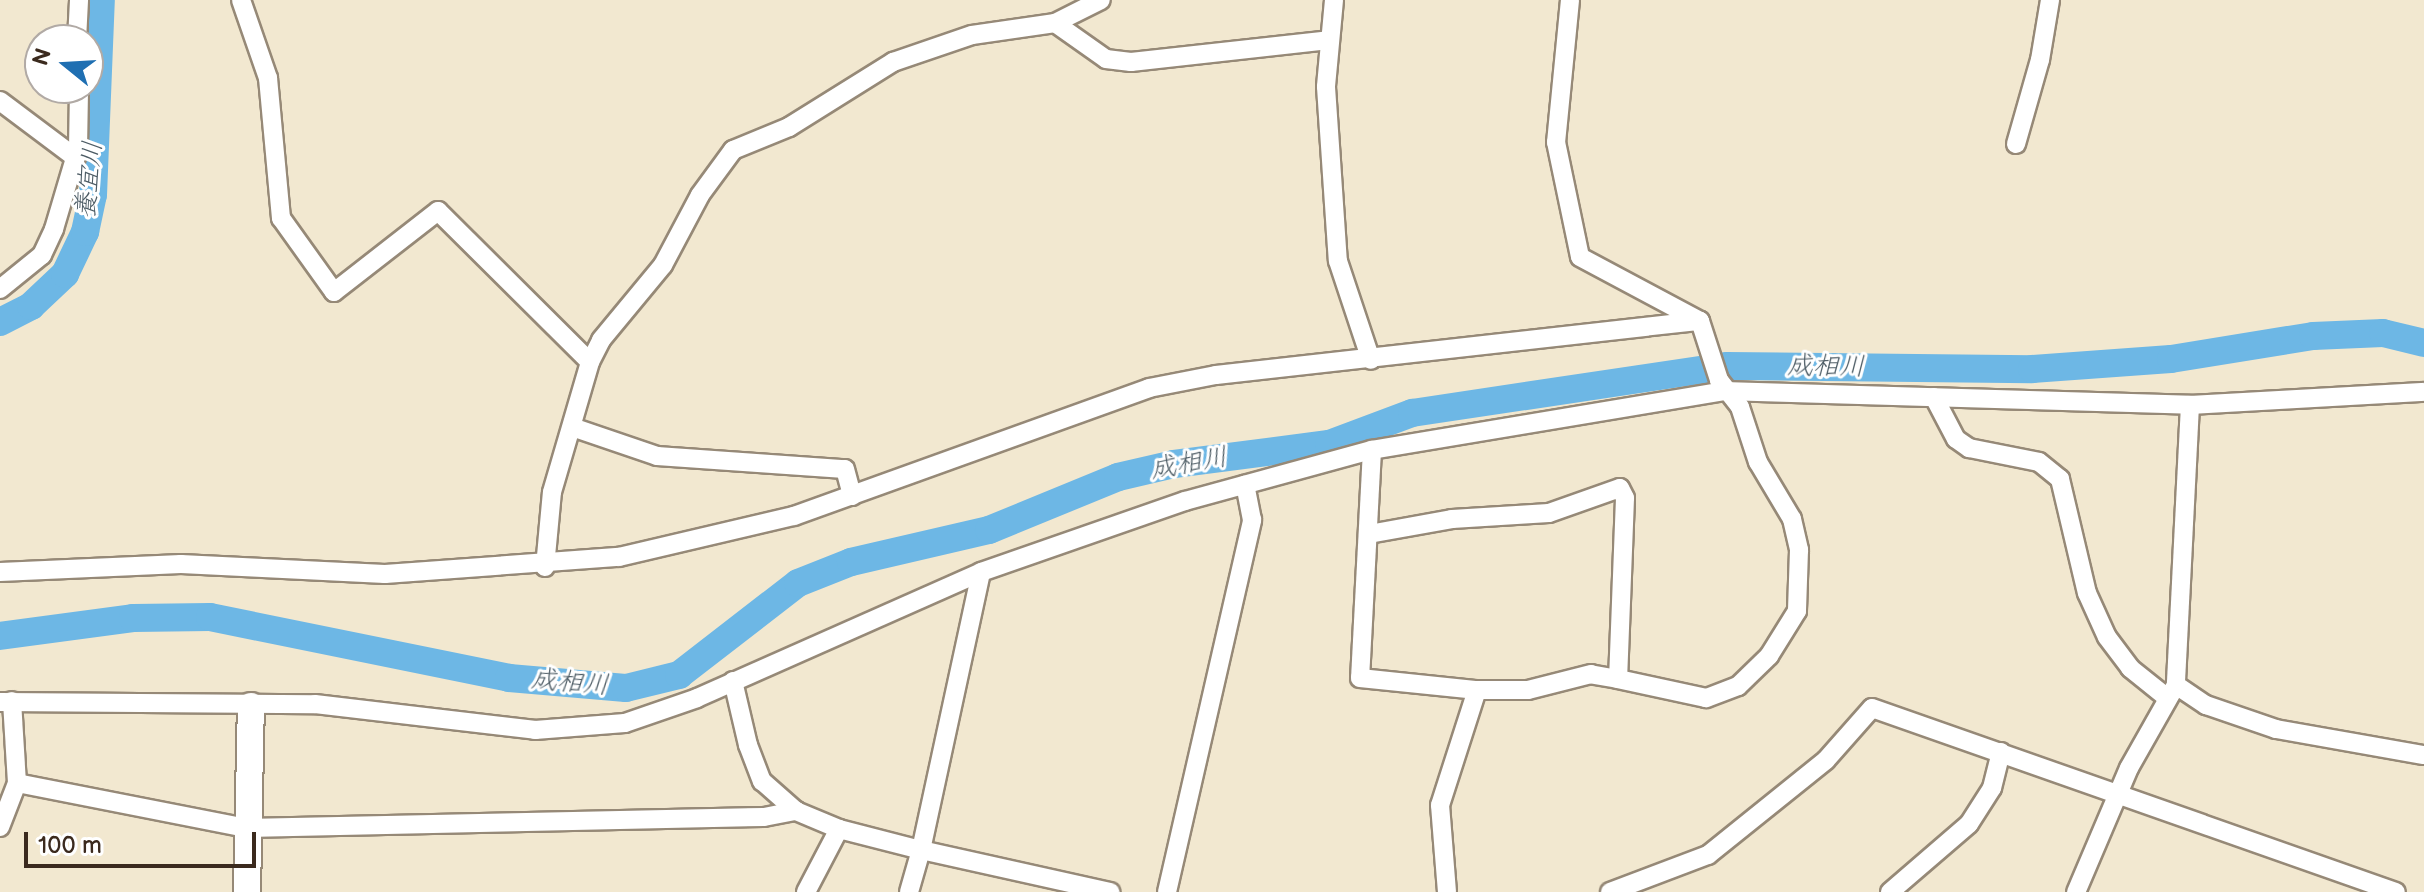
<!DOCTYPE html>
<html>
<head>
<meta charset="utf-8">
<style>
	body { margin:0 }
	#map { position:relative; width:2424px; height:892px; overflow:hidden; background:#f2e8d0; font-family:"Balsamiq Sans","Klee One",sans-serif }
	div>[style] { position:absolute }
	.river>* { height:28px; margin:-14px; padding:0 14px; transform-origin:14px; border-radius:14px; background:#6db7e5 }
	.roads { filter:drop-shadow(2px 0 #968977) drop-shadow(-2px 0 #968977) drop-shadow(0 2px #968977) drop-shadow(0 -2px #968977) }
	.street>* { height:18px; margin:-9px; padding:0 9px; transform-origin:9px; border-radius:9px; background:#fff }
	.secondary>* { height:26px; margin:-13px; padding:0 13px; transform-origin:13px; border-radius:13px; background:#fff }
	span { translate:-50% -50%; white-space:nowrap; text-align:center; line-height:1.15; -webkit-text-stroke:6px #fff; paint-order:stroke }
	.water-label { font-size:26px; color:#4c5b64; font-style:italic }
	.north { position:absolute; left:24px; top:24px; width:80px; height:80px; box-sizing:border-box; background:#fff; border:2px solid #b1aaa5; border-radius:50%; rotate:288deg; font-size:22px; font-weight:700; line-height:32px; text-align:center; color:#3b2a1e }
	.north::after { content:''; display:block; margin:auto; width:28px; height:36px; background:#1f6fb2; clip-path:polygon(50% 0,100% 100%,50% 72%,0 100%) }
	.scale { position:absolute; left:24px; top:832px; width:232px; height:36px; box-sizing:border-box; border:4px solid #3b2a1e; border-top:0; padding-left:10px; font-size:24px; line-height:28px; white-space:nowrap; color:#3b2a1e; -webkit-text-stroke:6px #fff; paint-order:stroke }
</style>
</head>
<body>
<div id="map">
	<div class="river">
		<div style="left:0;top:322px;width:35px;rotate:-27deg"></div>
		<div style="left:31px;top:306px;width:47px;rotate:-43.3deg"></div>
		<div style="left:65px;top:274px;width:47px;rotate:-64.5deg"></div>
		<div style="left:85px;top:232px;width:38px;rotate:-78deg"></div>
		<div style="left:93px;top:195px;width:195px;rotate:-87.7deg"></div>
		<div style="left:0;top:636px;width:134px;rotate:-7.7deg"></div>
		<div style="left:133px;top:618px;width:77px;rotate:-0.7deg"></div>
		<div style="left:210px;top:617px;width:305px;rotate:11.5deg"></div>
		<div style="left:509px;top:678px;width:117px;rotate:4.9deg"></div>
		<div style="left:626px;top:688px;width:55px;rotate:-13.8deg"></div>
		<div style="left:679px;top:675px;width:150px;rotate:-37.7deg"></div>
		<div style="left:798px;top:583px;width:57px;rotate:-21.6deg"></div>
		<div style="left:851px;top:562px;width:142px;rotate:-13.1deg"></div>
		<div style="left:989px;top:530px;width:139px;rotate:-22.3deg"></div>
		<div style="left:1118px;top:477px;width:57px;rotate:-13.1deg"></div>
		<div style="left:1174px;top:464px;width:156px;rotate:-7.4deg"></div>
		<div style="left:1329px;top:444px;width:89px;rotate:-20.5deg"></div>
		<div style="left:1412px;top:413px;width:318px;rotate:-8.5deg"></div>
		<div style="left:1727px;top:366px;width:305px;rotate:0.6deg"></div>
		<div style="left:2032px;top:369px;width:139px;rotate:-4.1deg"></div>
		<div style="left:2171px;top:359px;width:144px;rotate:-9.2deg"></div>
		<div style="left:2313px;top:336px;width:70px;rotate:-2.5deg"></div>
		<div style="left:2383px;top:333px;width:42px;rotate:13.7deg"></div>
	</div>
	<div class="roads">
		<div class="street">
			<div style="left:241px;top:0;width:83px;rotate:70.9deg"></div>
			<div style="left:268px;top:78px;width:141px;rotate:84.7deg"></div>
			<div style="left:281px;top:218px;width:91px;rotate:54.4deg"></div>
			<div style="left:334px;top:292px;width:132px;rotate:-37.9deg"></div>
			<div style="left:438px;top:211px;width:214px;rotate:44.8deg"></div>
			<div style="left:1334px;top:0;width:87px;rotate:95.3deg"></div>
			<div style="left:1326px;top:87px;width:174px;rotate:86.1deg"></div>
			<div style="left:1338px;top:261px;width:104px;rotate:71.6deg"></div>
			<div style="left:1570px;top:0;width:143px;rotate:95.6deg"></div>
			<div style="left:1556px;top:142px;width:117px;rotate:78.2deg"></div>
			<div style="left:1580px;top:257px;width:136px;rotate:28.1deg"></div>
			<div style="left:1700px;top:321px;width:62px;rotate:72.1deg"></div>
			<div style="left:1719px;top:380px;width:34px;rotate:52deg"></div>
			<div style="left:1740px;top:407px;width:58px;rotate:71.9deg"></div>
			<div style="left:1758px;top:462px;width:66px;rotate:59.2deg"></div>
			<div style="left:1792px;top:519px;width:32px;rotate:77deg"></div>
			<div style="left:1799px;top:550px;width:61px;rotate:91.9deg"></div>
			<div style="left:1797px;top:611px;width:53px;rotate:121.9deg"></div>
			<div style="left:1769px;top:656px;width:43px;rotate:135.9deg"></div>
			<div style="left:1738px;top:686px;width:34px;rotate:159deg"></div>
			<div style="left:1706px;top:698px;width:90px;rotate:-167.8deg"></div>
			<div style="left:1055px;top:23px;width:62px;rotate:35.2deg"></div>
			<div style="left:1106px;top:59px;width:25px;rotate:7deg"></div>
			<div style="left:1131px;top:62px;width:199px;rotate:-6.3deg"></div>
			<div style="left:77px;top:40px;width:40px;rotate:-87.1deg"></div>
			<div style="left:0;top:101px;width:95px;rotate:36.9deg"></div>
			<div style="left:2016px;top:144px;width:87px;rotate:-74.1deg"></div>
			<div style="left:2040px;top:60px;width:61px;rotate:-80.5deg"></div>
			<div style="left:0;top:289px;width:54px;rotate:-39deg"></div>
			<div style="left:42px;top:255px;width:29px;rotate:-65deg"></div>
			<div style="left:54px;top:229px;width:84px;rotate:-73.5deg"></div>
			<div style="left:78px;top:148px;width:60px;rotate:-89deg"></div>
			<div style="left:1934px;top:397px;width:47px;rotate:62.4deg"></div>
			<div style="left:1956px;top:439px;width:16px;rotate:35deg"></div>
			<div style="left:1969px;top:448px;width:71px;rotate:11.3deg"></div>
			<div style="left:2039px;top:462px;width:27px;rotate:39deg"></div>
			<div style="left:2060px;top:479px;width:117px;rotate:76.7deg"></div>
			<div style="left:2087px;top:593px;width:48px;rotate:65.6deg"></div>
			<div style="left:2107px;top:637px;width:39px;rotate:53deg"></div>
			<div style="left:2130px;top:668px;width:45px;rotate:38.7deg"></div>
			<div style="left:2190px;top:405px;width:234px;rotate:-3.2deg"></div>
			<div style="left:572px;top:427px;width:90px;rotate:18.8deg"></div>
			<div style="left:657px;top:456px;width:188px;rotate:4deg"></div>
			<div style="left:845px;top:469px;width:28px;rotate:75deg"></div>
			<div style="left:1372px;top:450px;width:228px;rotate:93deg"></div>
			<div style="left:1360px;top:678px;width:118px;rotate:5.9deg"></div>
			<div style="left:1477px;top:690px;width:121px;rotate:107.8deg"></div>
			<div style="left:1440px;top:805px;width:87px;rotate:85.4deg"></div>
			<div style="left:1369px;top:534px;width:84px;rotate:-10.2deg"></div>
			<div style="left:1452px;top:519px;width:97px;rotate:-3.5deg"></div>
			<div style="left:1549px;top:513px;width:75px;rotate:-19.4deg"></div>
			<div style="left:1620px;top:488px;width:11px;rotate:63deg"></div>
			<div style="left:1625px;top:498px;width:181px;rotate:92.2deg"></div>
			<div style="left:1618px;top:679px;width:27px;rotate:-170deg"></div>
			<div style="left:1591px;top:674px;width:65px;rotate:165.7deg"></div>
			<div style="left:1528px;top:690px;width:51px;rotate:180deg"></div>
			<div style="left:545px;top:567px;width:75px;rotate:-84.7deg"></div>
			<div style="left:552px;top:492px;width:135px;rotate:-73.7deg"></div>
			<div style="left:590px;top:362px;width:25px;rotate:-63deg"></div>
			<div style="left:601px;top:340px;width:97px;rotate:-50.4deg"></div>
			<div style="left:663px;top:265px;width:79px;rotate:-62.1deg"></div>
			<div style="left:700px;top:195px;width:56px;rotate:-53.7deg"></div>
			<div style="left:733px;top:150px;width:61px;rotate:-22.3deg"></div>
			<div style="left:789px;top:127px;width:123px;rotate:-32deg"></div>
			<div style="left:893px;top:62px;width:83px;rotate:-18.9deg"></div>
			<div style="left:972px;top:35px;width:84px;rotate:-8.2deg"></div>
			<div style="left:1055px;top:23px;width:51px;rotate:-26.6deg"></div>
			<div style="left:0;top:572px;width:181px;rotate:-2.5deg"></div>
			<div style="left:181px;top:564px;width:204px;rotate:2.8deg"></div>
			<div style="left:385px;top:574px;width:235px;rotate:-4.2deg"></div>
			<div style="left:619px;top:557px;width:180px;rotate:-13.2deg"></div>
			<div style="left:794px;top:516px;width:377px;rotate:-19.8deg"></div>
			<div style="left:1149px;top:388px;width:68px;rotate:-11deg"></div>
			<div style="left:1216px;top:375px;width:487px;rotate:-6.4deg"></div>
			<div style="left:733px;top:681px;width:66px;rotate:76.8deg"></div>
			<div style="left:748px;top:745px;width:39px;rotate:69deg"></div>
			<div style="left:762px;top:781px;width:45px;rotate:41.4deg"></div>
			<div style="left:2176px;top:685px;width:36px;rotate:34deg"></div>
			<div style="left:2206px;top:705px;width:74px;rotate:18.9deg"></div>
			<div style="left:2276px;top:729px;width:150px;rotate:10deg"></div>
			<div style="left:0;top:702px;width:315px;rotate:0.4deg"></div>
			<div style="left:315px;top:704px;width:222px;rotate:6.7deg"></div>
			<div style="left:535px;top:730px;width:90px;rotate:-4.4deg"></div>
			<div style="left:625px;top:723px;width:76px;rotate:-19.1deg"></div>
			<div style="left:697px;top:698px;width:311px;rotate:-23.9deg"></div>
			<div style="left:981px;top:572px;width:216px;rotate:-19.2deg"></div>
			<div style="left:1185px;top:501px;width:194px;rotate:-15.3deg"></div>
			<div style="left:1372px;top:450px;width:357px;rotate:-9.5deg"></div>
			<div style="left:1724px;top:391px;width:466px;rotate:1.7deg"></div>
			<div style="left:2190px;top:405px;width:280px;rotate:92.9deg"></div>
			<div style="left:2176px;top:685px;width:95px;rotate:119.5deg"></div>
			<div style="left:2129px;top:768px;width:135px;rotate:113.1deg"></div>
			<div style="left:17px;top:783px;width:233px;rotate:11.1deg"></div>
			<div style="left:246px;top:828px;width:518px;rotate:-1.22deg"></div>
			<div style="left:764px;top:817px;width:33px;rotate:-11deg"></div>
			<div style="left:796px;top:811px;width:47px;rotate:22.7deg"></div>
			<div style="left:839px;top:829px;width:85px;rotate:14.4deg"></div>
			<div style="left:921px;top:850px;width:284px;rotate:-77.8deg"></div>
			<div style="left:0;top:827px;width:47px;rotate:-68.9deg"></div>
			<div style="left:17px;top:783px;width:82px;rotate:-93.5deg"></div>
			<div style="left:806px;top:892px;width:71px;rotate:-62.4deg"></div>
			<div style="left:909px;top:892px;width:44px;rotate:-74.1deg"></div>
			<div style="left:921px;top:850px;width:194px;rotate:12.5deg"></div>
			<div style="left:1167px;top:892px;width:382px;rotate:-77.1deg"></div>
			<div style="left:1252px;top:520px;width:36px;rotate:-101deg"></div>
			<div style="left:1610px;top:892px;width:105px;rotate:-20.7deg"></div>
			<div style="left:1708px;top:855px;width:151px;rotate:-38.8deg"></div>
			<div style="left:1826px;top:760px;width:69px;rotate:-48.5deg"></div>
			<div style="left:1872px;top:708px;width:555px;rotate:19.35deg"></div>
			<div style="left:1890px;top:892px;width:104px;rotate:-40.7deg"></div>
			<div style="left:1969px;top:824px;width:43px;rotate:-57.4deg"></div>
			<div style="left:1992px;top:788px;width:37px;rotate:-76deg"></div>
		</div>
		<div class="secondary">
			<div style="left:247px;top:892px;width:186px;rotate:-88.8deg"></div>
		</div>
	</div>
	<div class="water-label">
		<span style="left:90px;top:180px;rotate:-84deg">養宜川</span>
		<span style="left:1826px;top:367px;rotate:1deg">成相川</span>
		<span style="left:1189px;top:464px;rotate:-10deg">成相川</span>
		<span style="left:570px;top:683px;rotate:5deg">成相川</span>
	</div>
	<div class="north">N</div>
	<div class="scale">100 m</div>
</div>
</body>
</html>
